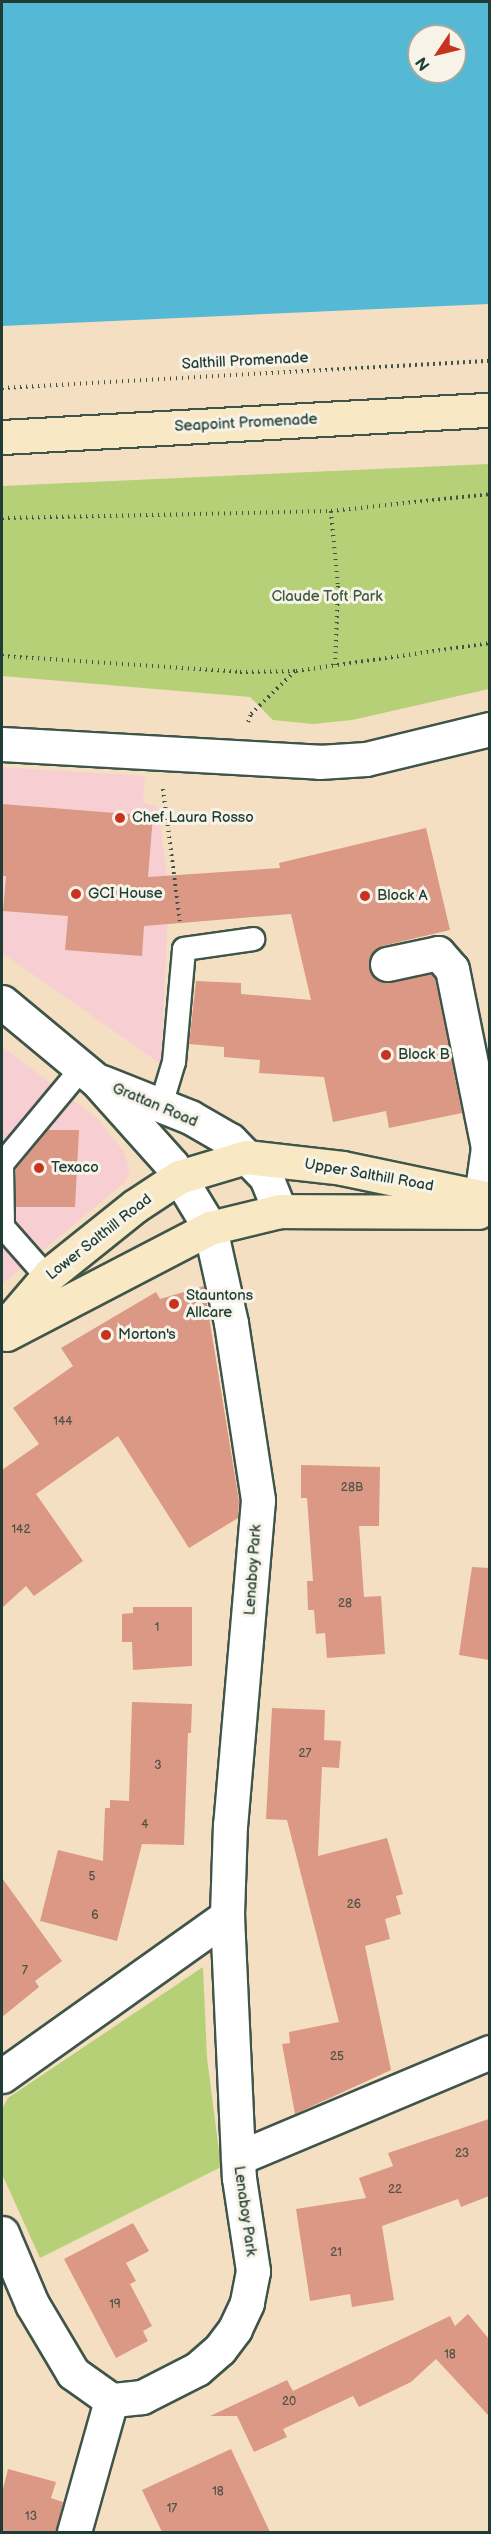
<!DOCTYPE html>
<html>
<head>
<meta charset="utf-8">
<style>
	body { margin:0 }
	#map { position:relative; width:491px; height:2534px; overflow:hidden; background:#f4dfc3; font-family:"Balsamiq Sans",sans-serif }
	div>[style] { position:absolute }
	.built>* { inset:0; background:#f7cfd2 }
	.green>* { inset:0; background:#b5d076 }
	.water>* { inset:0; background:#55b8d4 }
	.pier>* { inset:0; background:#f4dfc3 }
	.building>* { inset:0; background:#db9885 }
	.path>* { height:4px; margin-top:-2px; transform-origin:0; background:repeating-linear-gradient(90deg,#3f5549 0 1.5px,transparent 0 6px) }
	.roads { filter:drop-shadow(2px 0 #3f5549) drop-shadow(-2px 0 #3f5549) drop-shadow(0 2px #3f5549) drop-shadow(0 -2px #3f5549) }
	.lane>* { height:22px; margin:-11px; padding:0 11px; transform-origin:11px; border-radius:11px; background:#fff }
	.street>* { height:33px; margin:-16.5px; padding:0 16.5px; transform-origin:16.5px; border-radius:16.5px; background:#fff }
	.secondary>* { height:33px; margin:-16.5px; padding:0 16.5px; transform-origin:16.5px; border-radius:16.5px; background:#f8e8c3 }
	.dots>* { width:16px; height:16px; translate:-50% -50%; box-sizing:border-box; border:3px solid #f7f3e8; border-radius:50% }
	span { translate:-50% -50%; white-space:nowrap; text-align:center; line-height:1.15; -webkit-text-stroke:6px #f7f3e8; paint-order:stroke }
	.number-label { font-size:12px; color:#4e5448 }
	.number-label span { -webkit-text-stroke-width:0 }
	.street-label { font-size:15px; color:#1f3d34 }
	.park-label { font-size:15px; color:#3d5a41 }
	.poi-label { font-size:15px; color:#1f3d34 }
	.left { translate:0 -50%; text-align:left }
	.frame { position:absolute; inset:0; border:3px solid #1f3d34; pointer-events:none }
	.north { position:absolute; left:407px; top:24px; width:60px; height:60px; box-sizing:border-box; background:#f7f3e8; border:2px solid #a1aaa0; border-radius:50%; rotate:235deg; font-size:16px; font-weight:700; line-height:24px; text-align:center; color:#1f3d34 }
	.north::after { content:''; display:block; margin:auto; width:21px; height:27px; background:#c8321e; clip-path:polygon(50% 0,100% 100%,50% 72%,0 100%) }
</style>
</head>
<body>
<div id="map">
	<div class="built">
		<div style="clip-path:polygon(2px 767px,145px 776px,143px 803px,158px 807px,169px 893px,161px 1064px,2px 953px)"></div>
		<div style="clip-path:polygon(2px 1046px,99px 1120px,124px 1152px,130px 1171px,125px 1182px,2px 1284px)"></div>
	</div>
	<div class="green">
		<div style="clip-path:polygon(489px 464px,489px 689px,352px 720px,313px 724px,273px 720px,250px 697px,2px 676px,2px 486px)"></div>
		<div style="clip-path:polygon(203px 1967px,207px 2058px,221px 2167px,40px 2258px,2px 2174px,2px 2109px,8px 2098px)"></div>
	</div>
	<div class="water">
		<div style="clip-path:polygon(evenodd,2px 2px,489px 2px,489px 306px,2px 328px,2px 2px,419px 36px,455px 36px,455px 72px,419px 72px,419px 36px)"></div>
	</div>
	<div class="pier">
		<div style="clip-path:polygon(489px 304px,490px 309px,240px 323px,2px 331px,2px 326px)"></div>
	</div>
	<div class="building">
		<div style="clip-path:polygon(2px 804px,153px 816px,148px 877px,280px 868px,279px 863px,426px 828px,450px 930px,382px 946px,374px 951px,369px 967px,382px 982px,431px 974px,435px 978px,462px 1113px,389px 1128px,386px 1111px,333px 1122px,324px 1077px,259px 1073px,260px 1060px,224px 1057px,224px 1047px,189px 1044px,196px 981px,241px 983px,241px 994px,311px 1000px,291px 914px,144px 926px,142px 956px,65px 950px,68px 916px,3px 911px,6px 876px,2px 876px)"></div>
		<div style="clip-path:polygon(48px 1130px,79px 1130px,75px 1207px,16px 1207px,16px 1169px)"></div>
		<div style="clip-path:polygon(204px 1286px,239px 1501px,238px 1518px,189px 1548px,118px 1436px,36px 1494px,83px 1561px,34px 1596px,26px 1586px,2px 1608px,2px 1470px,39px 1444px,13px 1408px,73px 1366px,61px 1348px,156px 1292px,160px 1299px)"></div>
		<div style="clip-path:polygon(301px 1465px,380px 1467px,379px 1526px,359px 1526px,364px 1597px,381px 1596px,385px 1654px,327px 1658px,325px 1633px,316px 1634px,314px 1610px,308px 1610px,307px 1581px,313px 1581px,307px 1498px,301px 1498px)"></div>
		<div style="clip-path:polygon(472px 1567px,489px 1568px,489px 1660px,459px 1655px)"></div>
		<div style="clip-path:polygon(133px 1607px,192px 1607px,192px 1666px,133px 1670px,132px 1642px,122px 1642px,122px 1614px,133px 1613px)"></div>
		<div style="clip-path:polygon(132px 1702px,192px 1704px,191px 1733px,188px 1733px,184px 1845px,142px 1844px,117px 1941px,40px 1921px,58px 1850px,103px 1861px,105px 1808px,110px 1808px,110px 1800px,129px 1801px)"></div>
		<div style="clip-path:polygon(272px 1708px,325px 1710px,324px 1740px,341px 1741px,339px 1768px,322px 1767px,318px 1856px,387px 1838px,403px 1894px,396px 1896px,401px 1914px,385px 1919px,390px 1939px,365px 1946px,391px 2070px,295px 2114px,282px 2044px,290px 2043px,289px 2032px,339px 2022px,287px 1820px,266px 1819px)"></div>
		<div style="clip-path:polygon(2px 1878px,62px 1961px,35px 1981px,39px 1987px,2px 2017px)"></div>
		<div style="clip-path:polygon(489px 2119px,489px 2196px,461px 2207px,458px 2199px,382px 2226px,394px 2300px,352px 2307px,350px 2294px,310px 2301px,296px 2209px,366px 2198px,359px 2178px,393px 2166px,388px 2153px)"></div>
		<div style="clip-path:polygon(133px 2223px,149px 2251px,126px 2263px,136px 2281px,130px 2284px,152px 2326px,143px 2331px,148px 2341px,116px 2358px,64px 2259px)"></div>
		<div style="clip-path:polygon(468px 2314px,489px 2339px,489px 2416px,436px 2359px,411px 2382px,359px 2407px,353px 2396px,283px 2429px,287px 2437px,254px 2452px,237px 2416px,210px 2416px,287px 2380px,293px 2391px,450px 2316px,455px 2326px)"></div>
		<div style="clip-path:polygon(231px 2449px,270px 2532px,162px 2532px,142px 2490px)"></div>
		<div style="clip-path:polygon(8px 2469px,56px 2482px,51px 2498px,63px 2502px,56px 2532px,2px 2532px,2px 2493px)"></div>
	</div>
	<div class="path">
		<div style="left:2px;top:388px;width:489px;rotate:-3.2deg"></div>
		<div style="left:331px;top:511px;width:75px;rotate:84.7deg"></div>
		<div style="left:338px;top:586px;width:79px;rotate:92.2deg"></div>
		<div style="left:2px;top:518px;width:329px;rotate:-1.2deg"></div>
		<div style="left:331px;top:511px;width:160px;rotate:-6.1deg"></div>
		<div style="left:2px;top:656px;width:239px;rotate:3.8deg"></div>
		<div style="left:240px;top:672px;width:56px;rotate:-1deg"></div>
		<div style="left:296px;top:671px;width:196px;rotate:-8.2deg"></div>
		<div style="left:248px;top:722px;width:9px;rotate:-69deg"></div>
		<div style="left:251px;top:714px;width:62px;rotate:-44.3deg"></div>
		<div style="left:163px;top:789px;width:133px;rotate:82.7deg"></div>
	</div>
	<div class="roads">
		<div class="lane">
			<div style="left:161px;top:1105px;width:45px;rotate:-73.2deg"></div>
			<div style="left:174px;top:1062px;width:113px;rotate:-84.9deg"></div>
			<div style="left:184px;top:949px;width:70px;rotate:-8.2deg"></div>
			<div style="left:47px;top:1277px;width:67px;rotate:-131.3deg"></div>
			<div style="left:3px;top:1227px;width:63px;rotate:-90.9deg"></div>
			<div style="left:2px;top:1164px;width:125px;rotate:-50.2deg"></div>
		</div>
		<div class="street">
			<div style="left:2px;top:744px;width:318px;rotate:3.2deg"></div>
			<div style="left:319px;top:762px;width:47px;rotate:-3.7deg"></div>
			<div style="left:366px;top:759px;width:128px;rotate:-13.6deg"></div>
			<div style="left:387px;top:964px;width:52px;rotate:-12.2deg"></div>
			<div style="left:438px;top:953px;width:21px;rotate:49deg"></div>
			<div style="left:452px;top:969px;width:182px;rotate:78.6deg"></div>
			<div style="left:488px;top:1147px;width:50px;rotate:98deg"></div>
			<div style="left:2px;top:1002px;width:124px;rotate:39.7deg"></div>
			<div style="left:97px;top:1081px;width:113px;rotate:48.2deg"></div>
			<div style="left:172px;top:1165px;width:74px;rotate:58.9deg"></div>
			<div style="left:210px;top:1228px;width:97px;rotate:77.5deg"></div>
			<div style="left:231px;top:1323px;width:179px;rotate:81.3deg"></div>
			<div style="left:258px;top:1500px;width:325px;rotate:94.9deg"></div>
			<div style="left:230px;top:1824px;width:92px;rotate:91.9deg"></div>
			<div style="left:227px;top:1916px;width:262px;rotate:87.4deg"></div>
			<div style="left:239px;top:2178px;width:94px;rotate:81.4deg"></div>
			<div style="left:253px;top:2271px;width:33px;rotate:101deg"></div>
			<div style="left:247px;top:2303px;width:29px;rotate:115deg"></div>
			<div style="left:235px;top:2329px;width:25px;rotate:127deg"></div>
			<div style="left:220px;top:2349px;width:30px;rotate:139deg"></div>
			<div style="left:197px;top:2369px;width:62px;rotate:153deg"></div>
			<div style="left:142px;top:2397px;width:31px;rotate:174deg"></div>
			<div style="left:111px;top:2400px;width:47px;rotate:-144.6deg"></div>
			<div style="left:73px;top:2373px;width:80px;rotate:-120.7deg"></div>
			<div style="left:32px;top:2304px;width:77px;rotate:-112.9deg"></div>
			<div style="left:102px;top:1082px;width:95px;rotate:21.7deg"></div>
			<div style="left:190px;top:1117px;width:46px;rotate:29.9deg"></div>
			<div style="left:230px;top:1140px;width:52px;rotate:45.8deg"></div>
			<div style="left:266px;top:1177px;width:37px;rotate:68deg"></div>
			<div style="left:2px;top:2076px;width:276px;rotate:-35.4deg"></div>
			<div style="left:238px;top:2158px;width:273px;rotate:-22.8deg"></div>
			<div style="left:74px;top:2532px;width:137px;rotate:-74.3deg"></div>
		</div>
		<div class="secondary">
			<div style="left:2px;top:437px;width:489px;rotate:-3.2deg"></div>
			<div style="left:2px;top:1330px;width:74px;rotate:-49.4deg"></div>
			<div style="left:50px;top:1274px;width:109px;rotate:-38.7deg"></div>
			<div style="left:135px;top:1206px;width:53px;rotate:-33.4deg"></div>
			<div style="left:179px;top:1177px;width:70px;rotate:-16.6deg"></div>
			<div style="left:246px;top:1157px;width:97px;rotate:6.5deg"></div>
			<div style="left:342px;top:1168px;width:151px;rotate:11.8deg"></div>
			<div style="left:6px;top:1334px;width:230px;rotate:-27.5deg"></div>
			<div style="left:210px;top:1228px;width:72px;rotate:-13.7deg"></div>
			<div style="left:280px;top:1211px;width:198px;rotate:0.3deg"></div>
		</div>
	</div>
	<div class="dots">
		<div style="left:120px;top:818px;background:#c8321e"></div>
		<div style="left:76px;top:894px;background:#c8321e"></div>
		<div style="left:365px;top:896px;background:#c8321e"></div>
		<div style="left:386px;top:1055px;background:#c8321e"></div>
		<div style="left:39px;top:1168px;background:#c8321e"></div>
		<div style="left:174px;top:1304px;background:#c8321e"></div>
		<div style="left:106px;top:1335px;background:#c8321e"></div>
	</div>
	<div class="number-label">
		<span style="left:63px;top:1422px">144</span>
		<span style="left:352px;top:1488px">28B</span>
		<span style="left:21px;top:1530px">142</span>
		<span style="left:345px;top:1604px">28</span>
		<span style="left:157px;top:1628px">1</span>
		<span style="left:305px;top:1754px">27</span>
		<span style="left:158px;top:1766px">3</span>
		<span style="left:145px;top:1825px">4</span>
		<span style="left:92px;top:1877px">5</span>
		<span style="left:354px;top:1905px">26</span>
		<span style="left:95px;top:1916px">6</span>
		<span style="left:25px;top:1971px">7</span>
		<span style="left:337px;top:2057px">25</span>
		<span style="left:462px;top:2154px">23</span>
		<span style="left:395px;top:2190px">22</span>
		<span style="left:336px;top:2253px">21</span>
		<span style="left:115px;top:2305px">19</span>
		<span style="left:450px;top:2355px">18</span>
		<span style="left:289px;top:2402px">20</span>
		<span style="left:218px;top:2492px">18</span>
		<span style="left:172px;top:2509px">17</span>
		<span style="left:31px;top:2517px">13</span>
	</div>
	<div class="street-label">
		<span style="left:245px;top:361px;rotate:-3deg">Salthill Promenade</span>
		<span style="left:246px;top:423px;rotate:-3deg">Seapoint Promenade</span>
		<span style="left:155px;top:1105px;rotate:23deg">Grattan Road</span>
		<span style="left:369px;top:1175px;rotate:10deg">Upper Salthill Road</span>
		<span style="left:99px;top:1237px;rotate:-38deg">Lower Salthill Road</span>
		<span style="left:253px;top:1570px;rotate:-86deg">Lenaboy Park</span>
		<span style="left:245px;top:2211px;rotate:82deg">Lenaboy Park</span>
	</div>
	<div class="park-label">
		<span style="left:327px;top:597px">Claude Toft Park</span>
	</div>
	<div class="poi-label">
		<span class="left" style="left:132px;top:818px">Chef Laura Rosso</span>
		<span class="left" style="left:88px;top:894px">GCI House</span>
		<span class="left" style="left:377px;top:896px">Block A</span>
		<span class="left" style="left:398px;top:1055px">Block B</span>
		<span class="left" style="left:51px;top:1168px">Texaco</span>
		<span class="left" style="left:186px;top:1304px">Stauntons<br>Allcare</span>
		<span class="left" style="left:118px;top:1335px">Morton's</span>
	</div>
	<div class="frame"></div>
	<div class="north">N</div>
</div>
</body>
</html>
